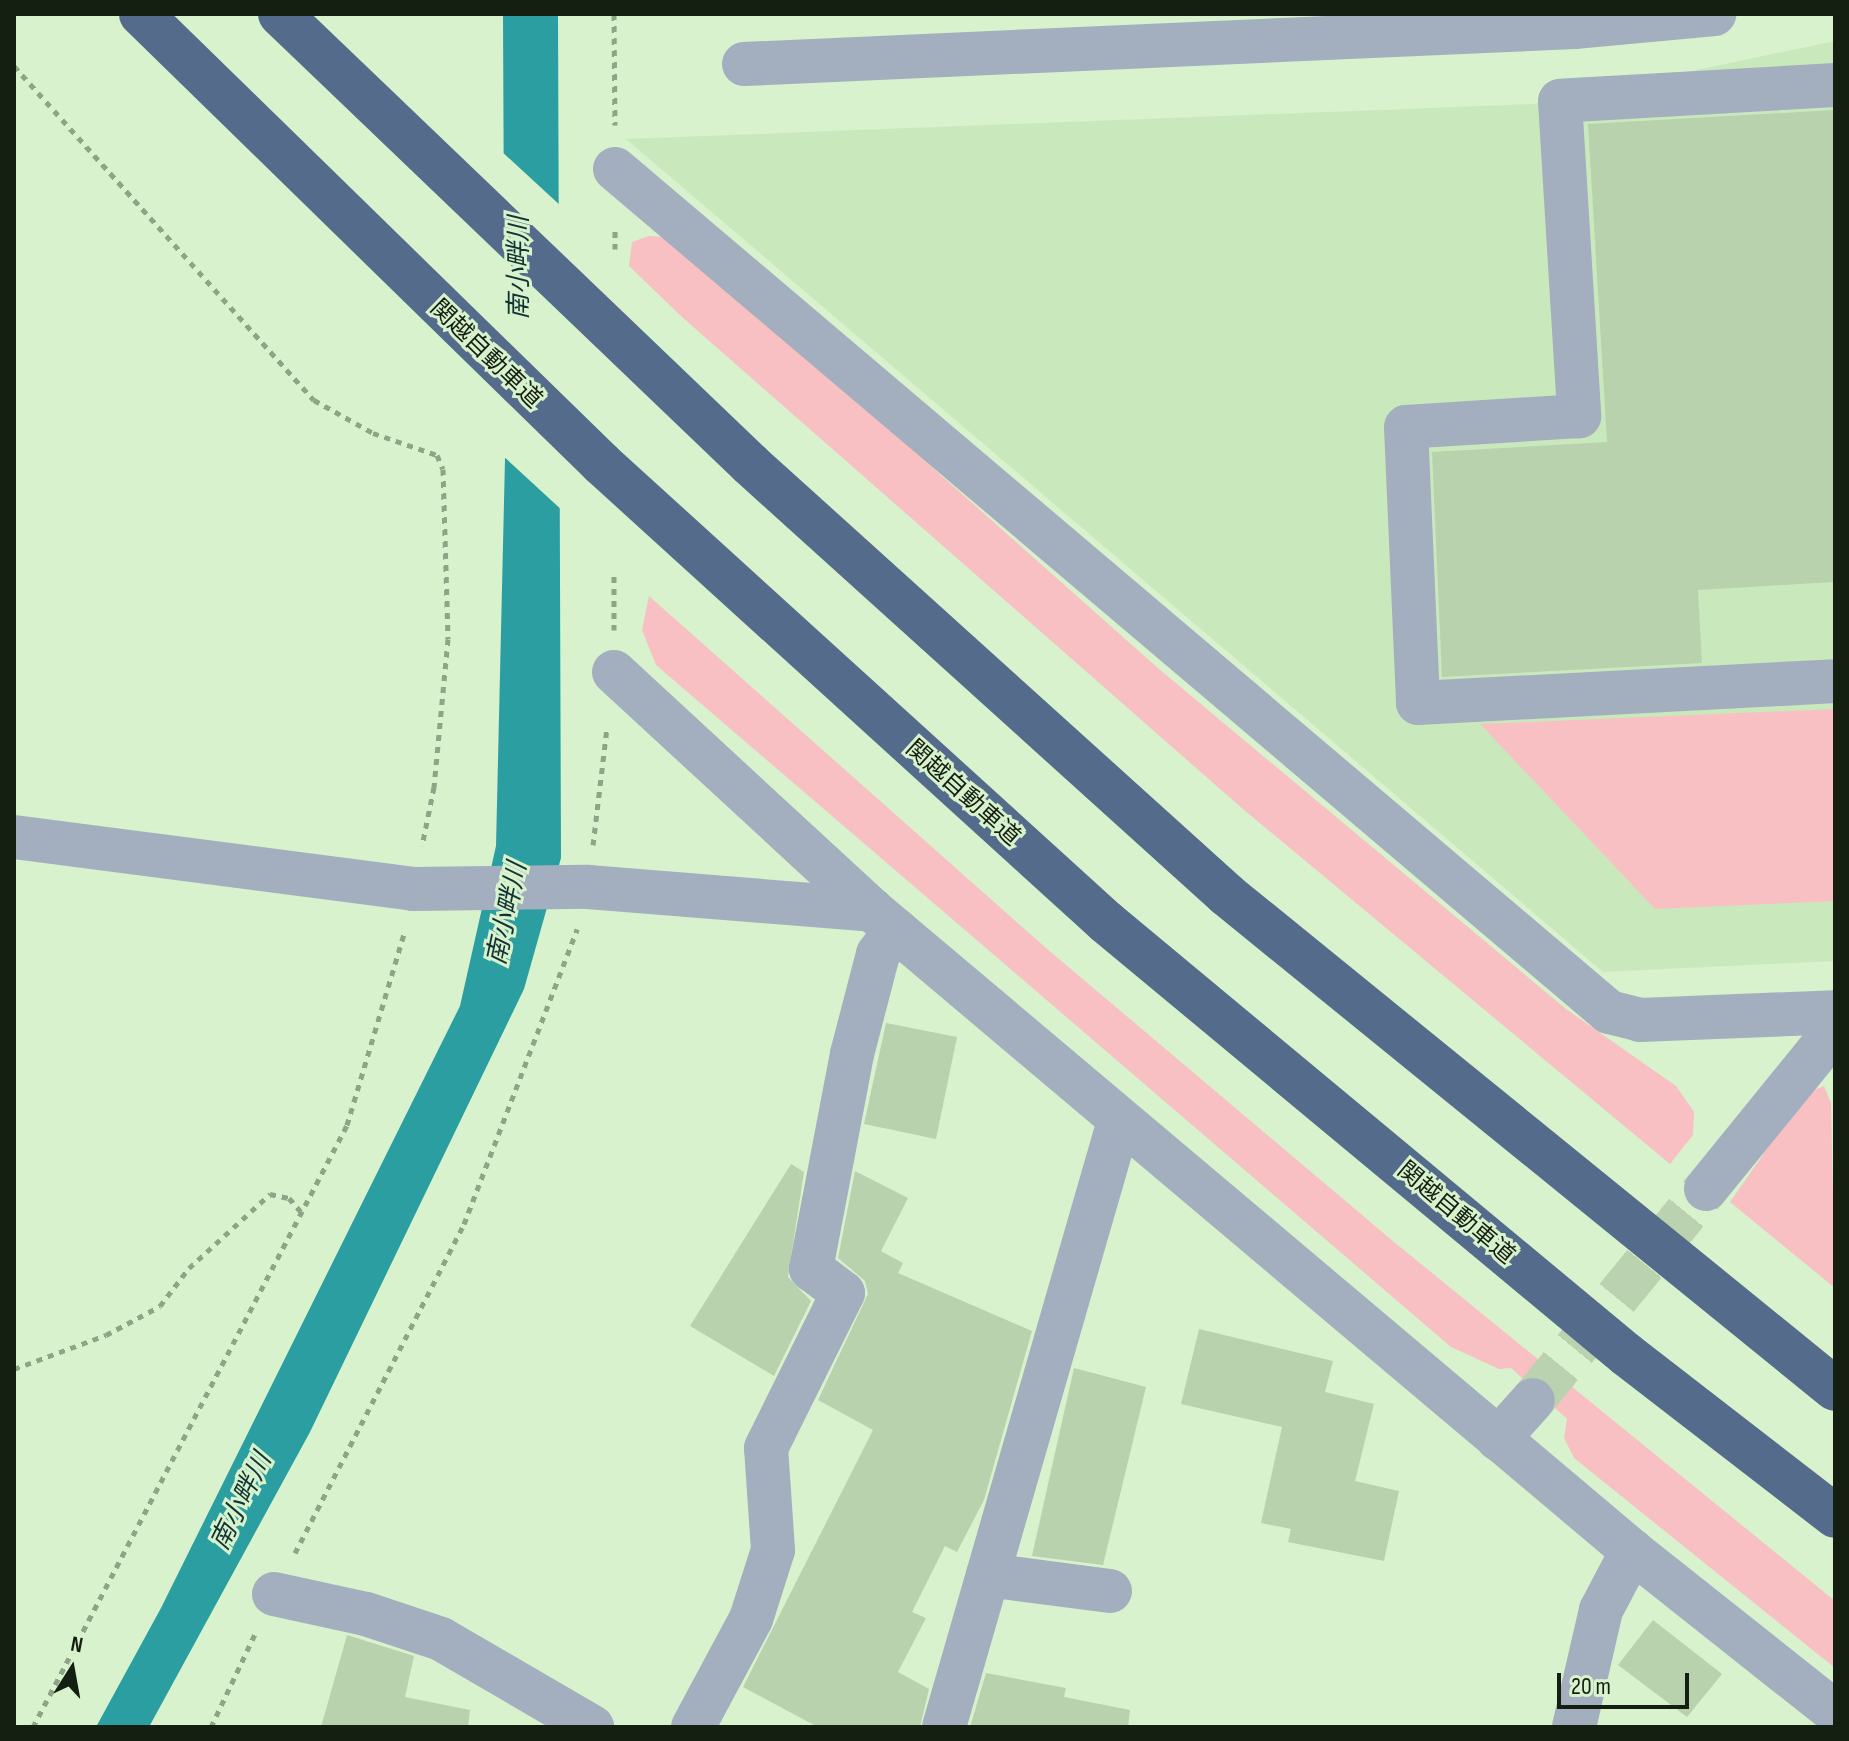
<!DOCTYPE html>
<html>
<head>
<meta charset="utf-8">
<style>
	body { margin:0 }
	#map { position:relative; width:1849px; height:1741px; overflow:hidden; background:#d7f2cc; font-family:"Sofia Sans Condensed","Noto Sans JP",sans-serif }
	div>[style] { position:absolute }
	.built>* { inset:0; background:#c9e9bd }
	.green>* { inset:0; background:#f8c0c2 }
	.water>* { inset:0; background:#2a9ea0 }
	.pier>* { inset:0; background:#d7f2cc }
	.building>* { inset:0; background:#b8d2ad }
	.minor-tunnel>* { height:44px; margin-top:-22px; transform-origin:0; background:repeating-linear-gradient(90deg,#bad2b0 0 44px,transparent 0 66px) }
	.path>* { height:5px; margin-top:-2.5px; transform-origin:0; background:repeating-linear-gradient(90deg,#8fa386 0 6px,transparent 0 12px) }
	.minor>* { height:44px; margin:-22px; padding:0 22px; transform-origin:22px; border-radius:22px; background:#a3aebe }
	.highway>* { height:44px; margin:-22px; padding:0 22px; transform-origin:22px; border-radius:22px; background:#546b8b }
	span { translate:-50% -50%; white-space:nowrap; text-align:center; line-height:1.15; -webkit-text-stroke:6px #d7f2cc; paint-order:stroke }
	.street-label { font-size:24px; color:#151f11 }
	.water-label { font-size:26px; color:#123334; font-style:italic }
	.frame { position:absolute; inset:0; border:16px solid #151f11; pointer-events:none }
	.north { position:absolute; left:32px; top:1629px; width:80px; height:80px; -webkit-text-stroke:6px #d7f2cc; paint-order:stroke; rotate:11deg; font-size:22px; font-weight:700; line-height:32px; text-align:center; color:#151f11 }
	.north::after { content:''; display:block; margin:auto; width:28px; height:36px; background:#151f11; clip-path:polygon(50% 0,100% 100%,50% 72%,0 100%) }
	.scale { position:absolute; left:1557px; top:1673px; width:132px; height:36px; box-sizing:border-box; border:4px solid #151f11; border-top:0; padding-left:10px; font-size:24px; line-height:28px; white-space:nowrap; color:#151f11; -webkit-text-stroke:6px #d7f2cc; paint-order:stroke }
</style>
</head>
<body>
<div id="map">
	<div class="built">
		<div style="clip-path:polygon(1835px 41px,1835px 961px,1603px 972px,626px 139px,1533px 104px)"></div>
	</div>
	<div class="green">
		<div style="clip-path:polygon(649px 236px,673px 237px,1159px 669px,1566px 1009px,1676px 1086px,1694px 1112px,1693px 1135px,1670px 1164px,1244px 810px,682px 317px,629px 266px,632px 242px)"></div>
		<div style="clip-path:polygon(649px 596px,1046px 948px,1394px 1242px,1835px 1601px,1835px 1668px,1574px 1458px,1564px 1438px,1567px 1419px,1511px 1368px,1499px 1369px,1451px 1347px,656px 665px,642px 630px)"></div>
		<div style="clip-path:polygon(1835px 709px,1835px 901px,1655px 909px,1480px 724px)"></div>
		<div style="clip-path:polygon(1824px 1086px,1831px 1103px,1835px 1288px,1730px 1202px,1806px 1093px)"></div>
	</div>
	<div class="water">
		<div style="clip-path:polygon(503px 14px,558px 14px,561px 858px,524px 989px,310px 1432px,149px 1727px,96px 1727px,161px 1608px,460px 1006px,496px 846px,505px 459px)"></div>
	</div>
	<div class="pier">
		<div style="clip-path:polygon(499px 149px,562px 207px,565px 513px,501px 454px)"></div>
	</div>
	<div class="building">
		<div style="clip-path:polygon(1835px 110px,1835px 582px,1698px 590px,1702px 663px,1442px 677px,1432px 452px,1607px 442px,1588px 124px)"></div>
		<div style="clip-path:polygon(886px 1023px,957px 1037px,936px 1139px,864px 1124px)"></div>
		<div style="clip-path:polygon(791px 1164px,804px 1172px,788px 1277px,811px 1301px,774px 1376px,690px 1326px)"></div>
		<div style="clip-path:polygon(855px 1171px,908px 1198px,881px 1251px,903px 1263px,898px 1273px,1032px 1331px,984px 1500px,957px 1552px,945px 1546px,912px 1612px,926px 1618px,898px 1672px,929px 1689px,920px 1727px,818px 1727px,743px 1687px,873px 1430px,818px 1400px,868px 1294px,865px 1281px,838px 1258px)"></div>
		<div style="clip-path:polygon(1199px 1329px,1333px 1361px,1325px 1392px,1374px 1404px,1355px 1481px,1399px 1491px,1384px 1561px,1288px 1542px,1291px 1529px,1261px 1523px,1282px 1427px,1181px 1404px)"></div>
		<div style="clip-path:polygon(1074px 1368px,1146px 1387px,1103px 1565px,1032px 1556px)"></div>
		<div style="clip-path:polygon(1653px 1620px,1722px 1674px,1687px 1717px,1618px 1665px)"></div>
		<div style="clip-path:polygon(347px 1635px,414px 1656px,405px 1697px,470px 1710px,468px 1727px,321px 1727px)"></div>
		<div style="clip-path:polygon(986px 1673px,1066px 1688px,1064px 1697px,1130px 1710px,1128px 1727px,970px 1727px)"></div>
	</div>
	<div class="minor-tunnel">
		<div style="left:1533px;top:1400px;width:273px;rotate:-50.7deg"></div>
	</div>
	<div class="path">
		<div style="left:614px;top:14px;width:111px;rotate:89.5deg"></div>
		<div style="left:14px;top:66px;width:449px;rotate:48.1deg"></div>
		<div style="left:314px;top:400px;width:68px;rotate:29.2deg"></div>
		<div style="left:373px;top:433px;width:68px;rotate:19deg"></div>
		<div style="left:437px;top:455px;width:15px;rotate:67deg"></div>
		<div style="left:443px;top:469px;width:170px;rotate:88.3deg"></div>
		<div style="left:448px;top:639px;width:149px;rotate:95.4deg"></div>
		<div style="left:434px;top:787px;width:60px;rotate:101.5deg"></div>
		<div style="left:615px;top:249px;width:22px;rotate:-90deg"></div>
		<div style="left:614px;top:630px;width:58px;rotate:-90deg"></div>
		<div style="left:593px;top:845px;width:118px;rotate:-83.2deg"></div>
		<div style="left:14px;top:1369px;width:98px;rotate:-20.3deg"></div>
		<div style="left:106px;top:1335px;width:61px;rotate:-28.2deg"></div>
		<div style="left:160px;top:1306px;width:48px;rotate:-52.7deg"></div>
		<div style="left:189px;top:1268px;width:110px;rotate:-42.4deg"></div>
		<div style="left:270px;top:1194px;width:19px;rotate:12deg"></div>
		<div style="left:289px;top:1198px;width:18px;rotate:49deg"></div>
		<div style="left:295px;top:1553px;width:370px;rotate:-62.8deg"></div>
		<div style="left:464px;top:1224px;width:316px;rotate:-69deg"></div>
		<div style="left:33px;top:1727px;width:679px;rotate:-62.45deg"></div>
		<div style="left:347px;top:1125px;width:203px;rotate:-73.4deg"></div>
		<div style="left:211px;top:1727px;width:103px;rotate:-64.7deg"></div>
	</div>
	<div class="minor">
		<div style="left:744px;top:64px;width:831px;rotate:-2.55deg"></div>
		<div style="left:1574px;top:27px;width:141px;rotate:-5.3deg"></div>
		<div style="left:1835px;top:85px;width:275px;rotate:176.7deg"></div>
		<div style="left:1560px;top:101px;width:316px;rotate:86.5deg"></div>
		<div style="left:1579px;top:416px;width:173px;rotate:176.4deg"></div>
		<div style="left:1406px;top:427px;width:276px;rotate:87.5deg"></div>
		<div style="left:1418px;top:703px;width:418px;rotate:-3deg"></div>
		<div style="left:615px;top:169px;width:1303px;rotate:40.3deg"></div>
		<div style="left:1609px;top:1012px;width:32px;rotate:14deg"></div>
		<div style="left:1640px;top:1020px;width:195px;rotate:-2.3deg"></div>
		<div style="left:614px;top:672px;width:351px;rotate:42.7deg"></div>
		<div style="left:872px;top:910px;width:994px;rotate:40.14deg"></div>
		<div style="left:1632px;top:1551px;width:259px;rotate:38.4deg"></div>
		<div style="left:14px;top:837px;width:402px;rotate:7.4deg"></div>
		<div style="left:413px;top:889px;width:175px;rotate:-0.7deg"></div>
		<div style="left:588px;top:887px;width:285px;rotate:4.6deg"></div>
		<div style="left:1706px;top:1189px;width:205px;rotate:-50.9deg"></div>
		<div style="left:1498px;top:1439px;width:52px;rotate:-48.1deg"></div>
		<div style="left:988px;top:1575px;width:123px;rotate:7.5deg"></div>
		<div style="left:274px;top:1594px;width:94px;rotate:12.3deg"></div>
		<div style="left:366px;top:1614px;width:79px;rotate:18.4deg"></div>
		<div style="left:441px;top:1639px;width:175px;rotate:30.2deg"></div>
		<div style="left:693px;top:1727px;width:123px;rotate:-61.8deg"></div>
		<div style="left:751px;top:1619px;width:72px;rotate:-72.3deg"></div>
		<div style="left:773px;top:1550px;width:102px;rotate:-93.9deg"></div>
		<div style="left:766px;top:1448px;width:173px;rotate:-63.6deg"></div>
		<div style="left:843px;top:1293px;width:40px;rotate:-143deg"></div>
		<div style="left:811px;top:1269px;width:219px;rotate:-79.2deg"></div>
		<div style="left:852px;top:1054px;width:103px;rotate:-75.4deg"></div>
		<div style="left:878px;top:954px;width:30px;rotate:-53deg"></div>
		<div style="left:944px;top:1727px;width:631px;rotate:-73.89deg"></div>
		<div style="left:1574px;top:1727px;width:120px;rotate:-77deg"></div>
		<div style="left:1601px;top:1610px;width:67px;rotate:-62.3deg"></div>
	</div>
	<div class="highway">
		<div style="left:141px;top:14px;width:644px;rotate:44.31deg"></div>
		<div style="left:602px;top:464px;width:681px;rotate:42.26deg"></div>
		<div style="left:1106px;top:922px;width:677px;rotate:39.73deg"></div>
		<div style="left:1627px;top:1355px;width:263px;rotate:37.7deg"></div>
		<div style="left:280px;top:14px;width:652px;rotate:43.76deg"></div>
		<div style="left:751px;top:465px;width:641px;rotate:42.09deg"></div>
		<div style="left:1227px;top:895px;width:783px;rotate:39.09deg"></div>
	</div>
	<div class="street-label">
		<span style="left:486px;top:354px;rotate:44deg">関越自動車道</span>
		<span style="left:963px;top:793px;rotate:42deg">関越自動車道</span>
		<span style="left:1456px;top:1213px;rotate:40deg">関越自動車道</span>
	</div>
	<div class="water-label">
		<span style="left:520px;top:268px;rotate:-90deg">南小畔川</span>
		<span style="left:508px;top:914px;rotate:-78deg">南小畔川</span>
		<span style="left:242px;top:1502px;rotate:-64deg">南小畔川</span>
	</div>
	<div class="frame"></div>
	<div class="north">N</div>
	<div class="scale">20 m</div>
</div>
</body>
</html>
